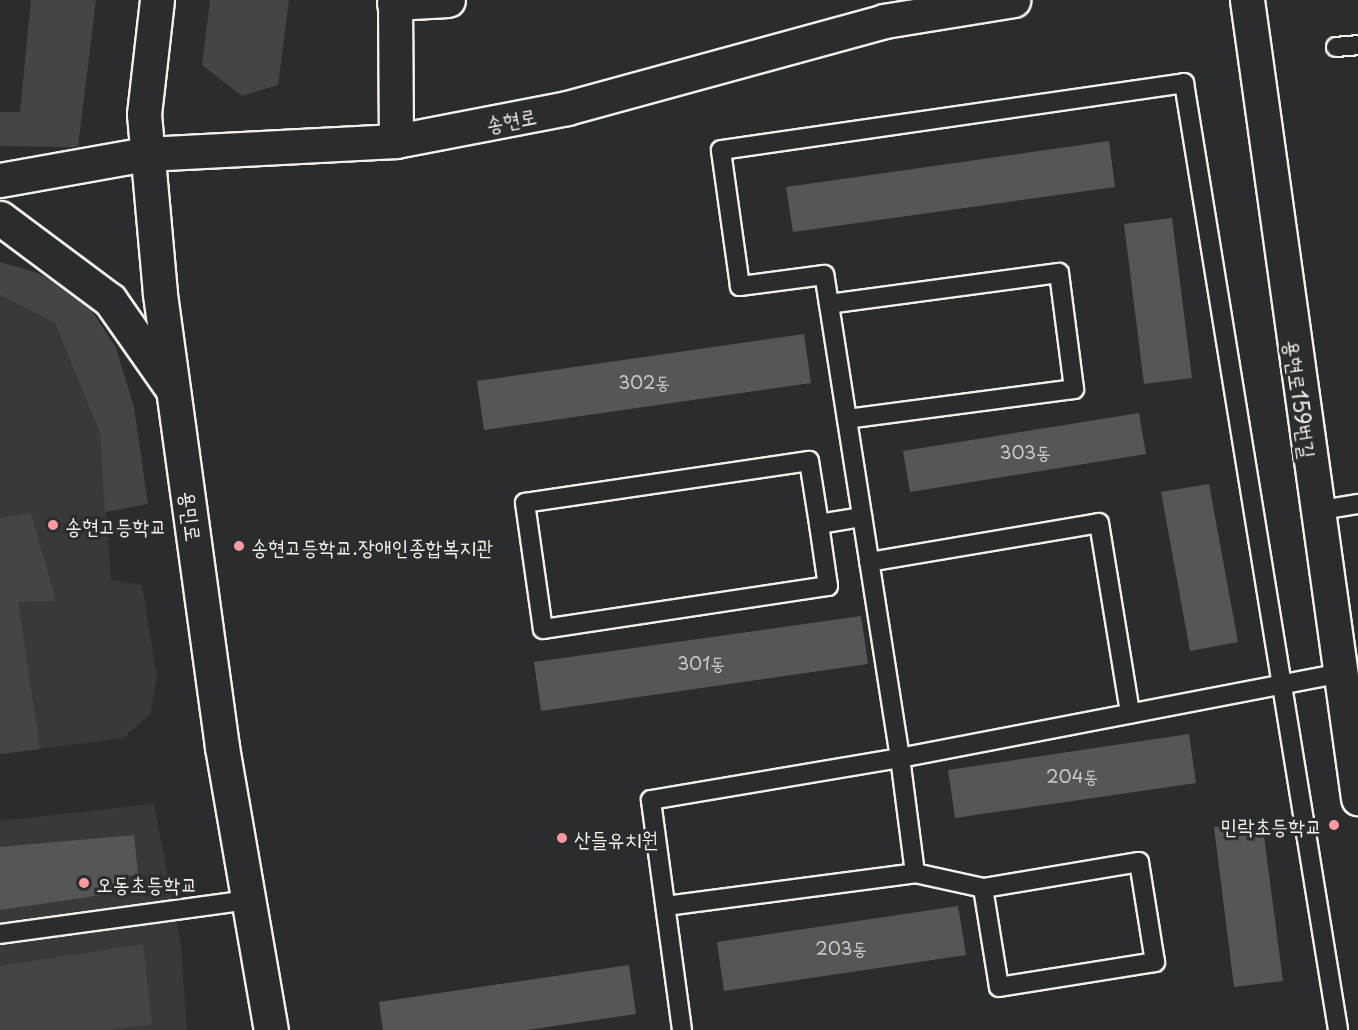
<!DOCTYPE html>
<html>
<head>
<meta charset="utf-8">
<style>
	body { margin:0 }
	#map { position:relative; width:1358px; height:1030px; overflow:hidden; background:#2a2d2e; font-family:"Playpen Sans","Poor Story",sans-serif }
	div>[style] { position:absolute }
	.built>* { inset:0; background:#373a3a }
	.green>* { inset:0; background:#444645 }
	.building>* { inset:0; background:#555756 }
	.roads { filter:drop-shadow(2px 0 #f4f1e8) drop-shadow(-2px 0 #f4f1e8) drop-shadow(0 2px #f4f1e8) drop-shadow(0 -2px #f4f1e8) }
	.lane>* { height:18px; margin:-9px; padding:0 9px; transform-origin:9px; border-radius:9px; background:#2a2d2e }
	.street>* { height:33px; margin:-16.5px; padding:0 16.5px; transform-origin:16.5px; border-radius:16.5px; background:#2a2d2e }
	.secondary>* { height:33px; margin:-16.5px; padding:0 16.5px; transform-origin:16.5px; border-radius:16.5px; background:#2a2d2e }
	.dots>* { width:16px; height:16px; translate:-50% -50%; box-sizing:border-box; border:3px solid #2a2d2e; border-radius:50% }
	span { translate:-50% -50%; white-space:nowrap; text-align:center; line-height:1.15; -webkit-text-stroke:6px #2a2d2e; paint-order:stroke }
	.number-label { font-size:18px; color:#cccac4 }
	.number-label span { -webkit-text-stroke-width:0 }
	.street-label { font-size:21px; color:#f4f1e8 }
	.poi-label { font-size:21px; color:#f4f1e8 }
	.left { translate:0 -50%; text-align:left }
	.right { translate:-100% -50%; text-align:right }
</style>
</head>
<body>
<div id="map">
	<div class="built">
		<div style="clip-path:polygon(0 295px,55px 323px,100px 434px,111px 580px,142px 585px,157px 678px,150px 714px,123px 738px,0 754px)"></div>
		<div style="clip-path:polygon(154px 804px,181px 945px,187px 1030px,0 1030px,0 821px)"></div>
	</div>
	<div class="green">
		<div style="clip-path:polygon(31px 0,96px 0,78px 147px,0 146px,0 112px,20px 112px)"></div>
		<div style="clip-path:polygon(210px 0,289px 0,278px 85px,242px 96px,202px 65px)"></div>
		<div style="clip-path:polygon(0 262px,38px 273px,83px 297px,116px 348px,134px 407px,148px 504px,105px 512px,100px 434px,55px 323px,0 295px)"></div>
		<div style="clip-path:polygon(31px 513px,56px 601px,18px 602px,40px 749px,0 754px,0 518px)"></div>
		<div style="clip-path:polygon(143px 944px,152px 1024px,106px 1030px,0 1030px,0 966px)"></div>
	</div>
	<div class="building">
		<div style="clip-path:polygon(1109px 141px,1115px 187px,793px 232px,786px 187px)"></div>
		<div style="clip-path:polygon(1172px 218px,1192px 378px,1144px 384px,1124px 224px)"></div>
		<div style="clip-path:polygon(804px 334px,811px 383px,484px 430px,477px 381px)"></div>
		<div style="clip-path:polygon(1139px 413px,1146px 454px,910px 492px,903px 451px)"></div>
		<div style="clip-path:polygon(1209px 484px,1238px 642px,1190px 651px,1161px 492px)"></div>
		<div style="clip-path:polygon(861px 616px,868px 664px,541px 711px,534px 662px)"></div>
		<div style="clip-path:polygon(1189px 734px,1196px 783px,955px 818px,948px 770px)"></div>
		<div style="clip-path:polygon(1262px 821px,1283px 981px,1234px 987px,1214px 827px)"></div>
		<div style="clip-path:polygon(134px 835px,138px 874px,115px 879px,115px 893px,0 910px,0 847px)"></div>
		<div style="clip-path:polygon(958px 906px,966px 955px,724px 991px,717px 942px)"></div>
		<div style="clip-path:polygon(629px 965px,636px 1014px,527px 1030px,383px 1030px,379px 1002px)"></div>
	</div>
	<div class="roads">
		<div class="lane">
			<div style="left:1336px;top:47px;width:22px;rotate:-5deg"></div>
			<div style="left:829px;top:304px;width:232px;rotate:-7.7deg"></div>
			<div style="left:1059px;top:273px;width:117px;rotate:82.6deg"></div>
			<div style="left:1074px;top:389px;width:229px;rotate:172.5deg"></div>
			<div style="left:1316px;top:511px;width:43px;rotate:-9.5deg"></div>
			<div style="left:819px;top:524px;width:64px;rotate:-99deg"></div>
			<div style="left:809px;top:461px;width:287px;rotate:171.6deg"></div>
			<div style="left:525px;top:503px;width:127px;rotate:81.9deg"></div>
			<div style="left:543px;top:629px;width:288px;rotate:-8.6deg"></div>
			<div style="left:828px;top:586px;width:63px;rotate:-98.3deg"></div>
			<div style="left:819px;top:524px;width:44px;rotate:-9.2deg"></div>
			<div style="left:869px;top:562px;width:233px;rotate:-9.6deg"></div>
			<div style="left:1099px;top:523px;width:193px;rotate:80.7deg"></div>
			<div style="left:915px;top:873px;width:70px;rotate:12.4deg"></div>
			<div style="left:983px;top:888px;width:100px;rotate:80.8deg"></div>
			<div style="left:999px;top:987px;width:158px;rotate:-9.1deg"></div>
			<div style="left:1155px;top:962px;width:101px;rotate:-99.1deg"></div>
			<div style="left:1139px;top:862px;width:158px;rotate:170.5deg"></div>
			<div style="left:666px;top:906px;width:251px;rotate:-7.5deg"></div>
			<div style="left:915px;top:873px;width:116px;rotate:-97.4deg"></div>
			<div style="left:900px;top:758px;width:448px;rotate:-10.9deg"></div>
			<div style="left:0;top:934px;width:251px;rotate:-7.8deg"></div>
			<div style="left:682px;top:1030px;width:232px;rotate:-97.7deg"></div>
			<div style="left:651px;top:800px;width:253px;rotate:-9.6deg"></div>
			<div style="left:900px;top:758px;width:489px;rotate:-98.9deg"></div>
			<div style="left:824px;top:275px;width:85px;rotate:172.5deg"></div>
			<div style="left:740px;top:286px;width:137px;rotate:-98deg"></div>
			<div style="left:721px;top:150px;width:468px;rotate:-8.2deg"></div>
			<div style="left:1184px;top:83px;width:959px;rotate:80.76deg"></div>
		</div>
		<div class="street">
			<div style="left:395px;top:0;width:141px;rotate:89.6deg"></div>
			<div style="left:1247px;top:0;width:806px;rotate:82.08deg"></div>
			<div style="left:394px;top:3px;width:54px;rotate:-3.2deg"></div>
			<div style="left:0;top:180px;width:148px;rotate:-10.1deg"></div>
			<div style="left:146px;top:154px;width:250px;rotate:-3deg"></div>
			<div style="left:396px;top:141px;width:174px;rotate:-10.9deg"></div>
			<div style="left:567px;top:108px;width:329px;rotate:-15.3deg"></div>
			<div style="left:884px;top:21px;width:131px;rotate:-9.2deg"></div>
		</div>
		<div class="secondary">
			<div style="left:157px;top:0;width:115px;rotate:96.5deg"></div>
			<div style="left:144px;top:114px;width:181px;rotate:84.9deg"></div>
			<div style="left:160px;top:294px;width:457px;rotate:82.2deg"></div>
			<div style="left:222px;top:747px;width:287px;rotate:80.2deg"></div>
			<div style="left:0;top:218px;width:137px;rotate:36.7deg"></div>
			<div style="left:110px;top:300px;width:106px;rotate:55deg"></div>
		</div>
	</div>
	<div class="dots">
		<div style="left:53px;top:525px;background:#ff9aa2"></div>
		<div style="left:239px;top:546px;background:#ff9aa2"></div>
		<div style="left:1334px;top:825px;background:#ff9aa2"></div>
		<div style="left:562px;top:838px;background:#ff9aa2"></div>
		<div style="left:84px;top:883px;background:#ff9aa2"></div>
	</div>
	<div class="number-label">
		<span style="left:644px;top:382px">302동</span>
		<span style="left:1025px;top:452px">303동</span>
		<span style="left:701px;top:663px">301동</span>
		<span style="left:1072px;top:776px">204동</span>
		<span style="left:841px;top:948px">203동</span>
	</div>
	<div class="street-label">
		<span style="left:511px;top:119px;rotate:-11deg">송현로</span>
		<span style="left:1301px;top:399px;rotate:82deg">용현로159번길</span>
		<span style="left:192px;top:516px;rotate:83deg">용민로</span>
	</div>
	<div class="poi-label">
		<span class="left" style="left:65px;top:525px">송현고등학교</span>
		<span class="left" style="left:251px;top:546px">송현고등학교.장애인종합복지관</span>
		<span class="right" style="left:1322px;top:825px">민락초등학교</span>
		<span class="left" style="left:574px;top:838px">산들유치원</span>
		<span class="left" style="left:96px;top:883px">오동초등학교</span>
	</div>
</div>
</body>
</html>
